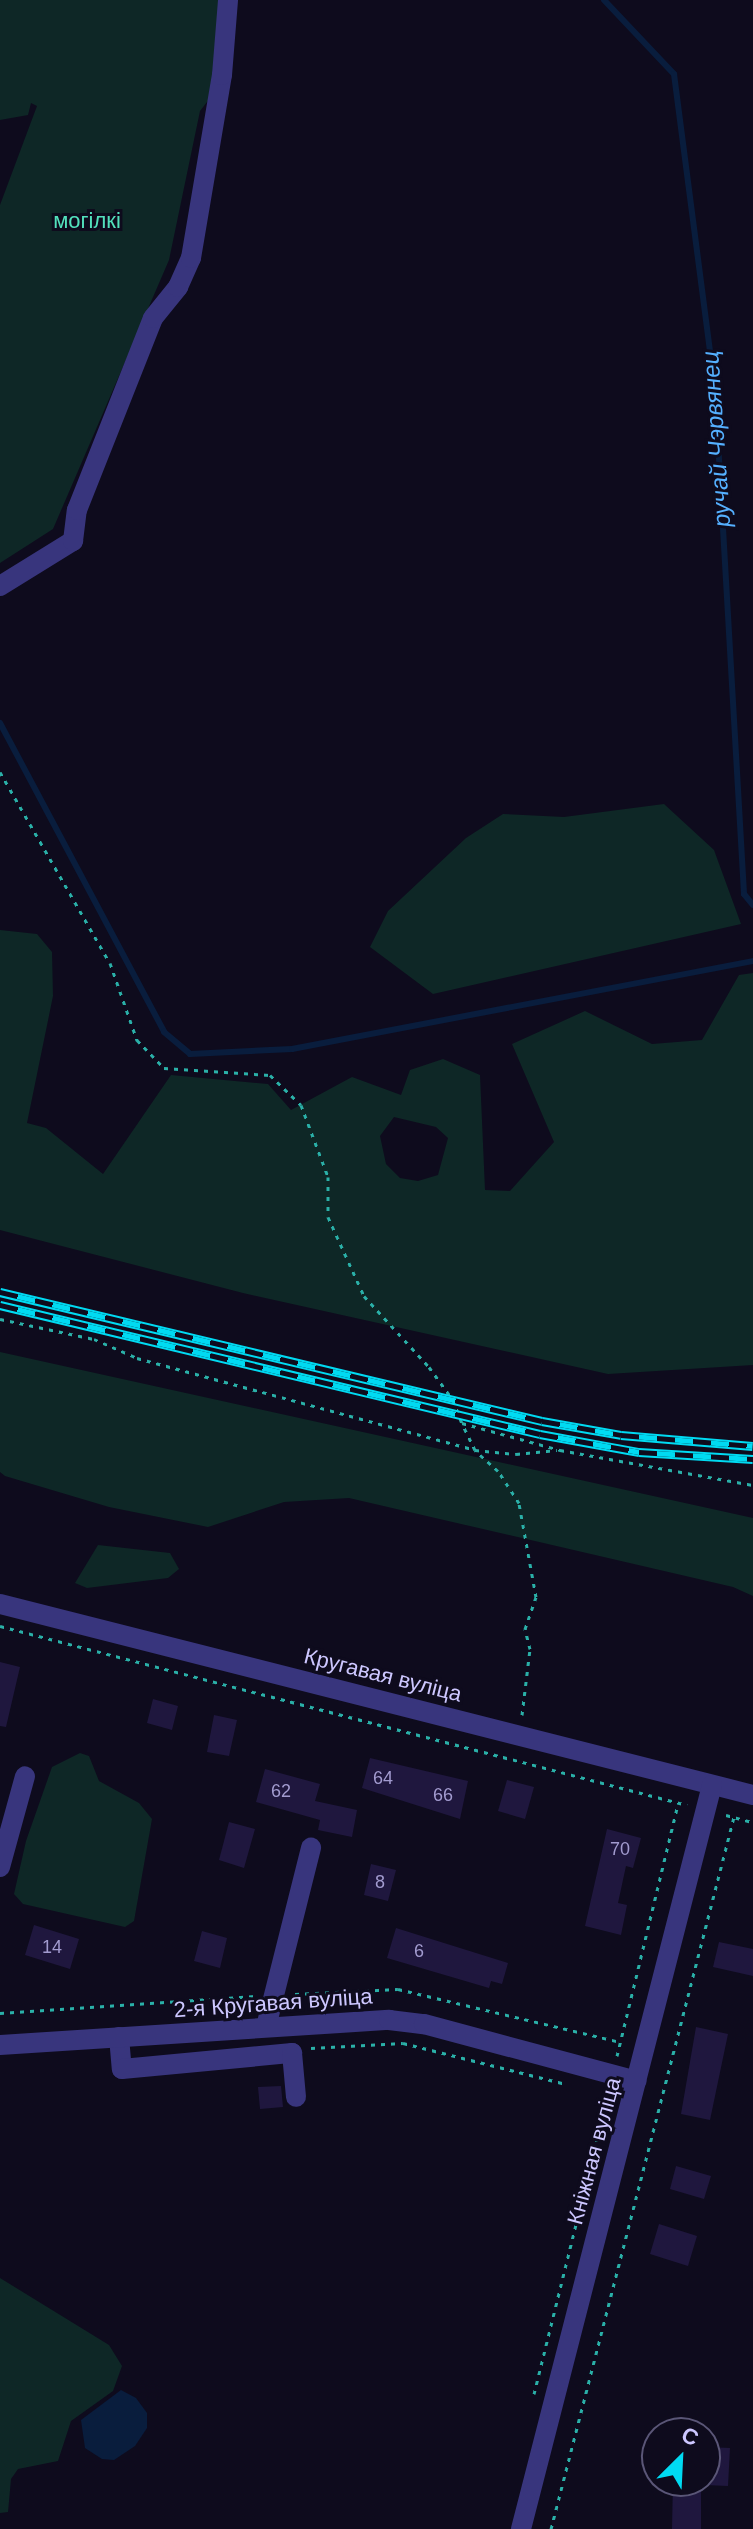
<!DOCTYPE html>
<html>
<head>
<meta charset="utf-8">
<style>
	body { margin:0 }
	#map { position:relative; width:753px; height:2529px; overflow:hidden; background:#0e0b1d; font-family:Arial,sans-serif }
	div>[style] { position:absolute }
	.green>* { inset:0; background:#0e2726 }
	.water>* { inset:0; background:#091d3d }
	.stream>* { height:6px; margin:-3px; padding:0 3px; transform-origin:3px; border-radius:3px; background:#091d3d }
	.building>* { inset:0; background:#1f173e }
	.path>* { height:3px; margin-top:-1.5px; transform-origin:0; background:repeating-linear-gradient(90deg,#2ab0a8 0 4px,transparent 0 10px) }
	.minor>* { height:20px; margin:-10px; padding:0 10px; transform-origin:10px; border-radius:10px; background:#38357d }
	.rail>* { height:9px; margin-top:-4.5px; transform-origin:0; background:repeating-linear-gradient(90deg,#0e0b1d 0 18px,#00daf2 0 36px); box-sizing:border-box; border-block:2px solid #00daf2 }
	span { translate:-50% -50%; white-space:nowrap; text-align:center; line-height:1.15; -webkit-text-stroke:6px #0e0b1d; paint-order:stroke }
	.number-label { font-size:18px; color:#a29bcf }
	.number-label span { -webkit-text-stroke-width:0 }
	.park-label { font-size:22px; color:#52e0bc }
	.street-label { font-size:22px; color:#cdc7ff }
	.water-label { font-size:24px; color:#55b0ff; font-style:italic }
	.north { position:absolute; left:641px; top:2417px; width:80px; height:80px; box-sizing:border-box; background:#0e0b1d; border:2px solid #5a5677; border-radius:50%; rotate:24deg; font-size:22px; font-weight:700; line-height:32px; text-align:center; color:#cdc7ff }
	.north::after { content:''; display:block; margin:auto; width:28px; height:36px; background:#00daf2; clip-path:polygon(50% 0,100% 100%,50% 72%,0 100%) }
</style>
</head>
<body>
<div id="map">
	<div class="green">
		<div style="clip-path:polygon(0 0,221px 0,214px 93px,200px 111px,169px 260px,53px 529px,0 563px,0 205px,37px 106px,31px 103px,28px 115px,0 120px)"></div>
		<div style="clip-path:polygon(664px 804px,714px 850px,741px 924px,433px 994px,370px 947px,388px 911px,466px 838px,503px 814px,564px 817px)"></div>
		<div style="clip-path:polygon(evenodd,0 930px,37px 934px,52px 952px,53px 996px,27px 1123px,46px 1128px,103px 1174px,171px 1075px,268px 1084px,291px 1110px,352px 1077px,401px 1095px,410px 1070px,443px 1059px,480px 1075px,485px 1190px,510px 1191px,554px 1142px,512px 1044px,585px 1011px,652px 1044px,702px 1040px,739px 975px,753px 973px,753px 1365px,608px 1374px,243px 1293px,0 1230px,0 930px,394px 1117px,436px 1127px,448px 1138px,438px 1175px,418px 1181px,400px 1178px,386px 1164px,380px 1136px,394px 1117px)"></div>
		<div style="clip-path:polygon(0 1352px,753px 1518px,753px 1596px,733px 1587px,349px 1498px,284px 1502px,208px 1527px,109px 1507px,5px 1476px,0 1472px)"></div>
		<div style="clip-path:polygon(98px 1545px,170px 1553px,179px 1569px,168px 1578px,87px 1588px,75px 1583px)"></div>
		<div style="clip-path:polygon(80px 1753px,89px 1756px,99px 1781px,139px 1803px,152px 1819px,134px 1921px,125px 1927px,23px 1904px,14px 1894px,26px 1841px,52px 1767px)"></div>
		<div style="clip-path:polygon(0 2278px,109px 2345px,122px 2366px,113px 2391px,71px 2421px,58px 2461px,18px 2469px,11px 2479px,8px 2512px,0 2513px)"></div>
	</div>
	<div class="water">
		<div style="clip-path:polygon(121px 2390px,136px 2398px,147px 2413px,147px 2428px,135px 2446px,114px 2460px,102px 2459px,85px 2448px,81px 2420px)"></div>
	</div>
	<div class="stream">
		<div style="left:604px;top:0;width:102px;rotate:46.6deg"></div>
		<div style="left:674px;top:74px;width:318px;rotate:82.6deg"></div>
		<div style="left:715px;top:389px;width:506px;rotate:86.71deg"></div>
		<div style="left:744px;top:894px;width:14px;rotate:51deg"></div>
		<div style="left:0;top:723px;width:350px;rotate:62deg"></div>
		<div style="left:164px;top:1032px;width:34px;rotate:40deg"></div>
		<div style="left:190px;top:1054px;width:102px;rotate:-2.8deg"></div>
		<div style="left:292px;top:1049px;width:469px;rotate:-10.8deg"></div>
	</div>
	<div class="building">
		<div style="clip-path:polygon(0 1662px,20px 1667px,6px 1727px,0 1726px)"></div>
		<div style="clip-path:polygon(153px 1699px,178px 1706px,172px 1730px,147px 1723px)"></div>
		<div style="clip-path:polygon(214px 1715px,237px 1720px,229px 1756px,207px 1752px)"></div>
		<div style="clip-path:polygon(370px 1758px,468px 1781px,460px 1819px,362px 1788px)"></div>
		<div style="clip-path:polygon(265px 1769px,320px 1784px,315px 1801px,357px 1810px,352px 1837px,318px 1830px,320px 1820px,256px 1802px)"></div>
		<div style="clip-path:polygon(507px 1780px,534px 1787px,525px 1819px,498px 1811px)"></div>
		<div style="clip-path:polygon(229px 1822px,255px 1829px,244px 1868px,219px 1860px)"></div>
		<div style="clip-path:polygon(607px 1829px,641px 1838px,633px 1868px,626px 1866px,618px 1903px,627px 1905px,621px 1935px,585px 1926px)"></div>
		<div style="clip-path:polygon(371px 1864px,396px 1870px,388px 1901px,364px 1895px)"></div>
		<div style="clip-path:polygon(34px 1925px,79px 1939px,70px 1969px,25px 1955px)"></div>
		<div style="clip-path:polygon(396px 1928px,508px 1963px,502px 1984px,491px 1981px,489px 1988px,387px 1958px)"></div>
		<div style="clip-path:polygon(202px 1931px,227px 1938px,220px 1968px,194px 1961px)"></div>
		<div style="clip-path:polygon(719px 1942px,753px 1949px,753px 1976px,713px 1967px)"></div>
		<div style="clip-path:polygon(696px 2027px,728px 2034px,710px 2120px,681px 2114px)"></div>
		<div style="clip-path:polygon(281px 2086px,283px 2107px,260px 2109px,258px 2087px)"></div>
		<div style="clip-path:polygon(676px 2166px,711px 2176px,704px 2199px,670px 2189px)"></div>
		<div style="clip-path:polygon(659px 2224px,697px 2236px,688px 2266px,650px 2254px)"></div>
		<div style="clip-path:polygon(705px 2447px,730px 2448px,728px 2486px,705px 2485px)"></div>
		<div style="clip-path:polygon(673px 2481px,701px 2481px,701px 2529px,672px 2529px)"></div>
	</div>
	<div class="path">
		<div style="left:0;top:772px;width:220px;rotate:60.1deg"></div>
		<div style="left:110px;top:963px;width:82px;rotate:70.7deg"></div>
		<div style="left:137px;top:1040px;width:39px;rotate:46deg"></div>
		<div style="left:164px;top:1068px;width:106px;rotate:3.8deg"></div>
		<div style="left:270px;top:1075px;width:43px;rotate:44.1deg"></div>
		<div style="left:301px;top:1105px;width:77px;rotate:69.4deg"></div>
		<div style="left:328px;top:1177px;width:40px;rotate:90deg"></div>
		<div style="left:328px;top:1217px;width:87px;rotate:65.5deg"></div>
		<div style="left:364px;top:1296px;width:96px;rotate:47.5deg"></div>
		<div style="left:429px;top:1367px;width:41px;rotate:54deg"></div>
		<div style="left:453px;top:1400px;width:25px;rotate:69deg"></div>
		<div style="left:0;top:1319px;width:96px;rotate:12deg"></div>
		<div style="left:94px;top:1339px;width:47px;rotate:23.8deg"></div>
		<div style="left:137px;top:1358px;width:350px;rotate:15.2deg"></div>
		<div style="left:475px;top:1450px;width:30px;rotate:-116deg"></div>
		<div style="left:462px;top:1423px;width:102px;rotate:15.4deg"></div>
		<div style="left:560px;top:1450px;width:196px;rotate:10.3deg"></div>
		<div style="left:0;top:1626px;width:710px;rotate:14.6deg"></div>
		<div style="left:522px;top:1715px;width:66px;rotate:-83.1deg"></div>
		<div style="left:530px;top:1649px;width:21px;rotate:-104deg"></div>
		<div style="left:525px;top:1629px;width:34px;rotate:-71deg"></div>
		<div style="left:536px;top:1597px;width:96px;rotate:-100.3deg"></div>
		<div style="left:519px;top:1503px;width:38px;rotate:-123deg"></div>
		<div style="left:498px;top:1471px;width:31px;rotate:-138deg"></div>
		<div style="left:475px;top:1450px;width:41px;rotate:5.6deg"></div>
		<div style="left:516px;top:1454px;width:41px;rotate:-5.6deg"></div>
		<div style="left:726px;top:1815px;width:28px;rotate:15deg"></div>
		<div style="left:295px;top:1994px;width:103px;rotate:-2.8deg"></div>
		<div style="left:398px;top:1989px;width:228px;rotate:13.4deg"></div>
		<div style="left:0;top:2013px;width:256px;rotate:-3.8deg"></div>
		<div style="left:311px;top:2048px;width:92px;rotate:-3.1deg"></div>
		<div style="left:403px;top:2043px;width:168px;rotate:14.1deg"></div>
		<div style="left:617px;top:2056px;width:260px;rotate:-76.4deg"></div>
		<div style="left:534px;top:2394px;width:309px;rotate:-76.1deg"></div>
		<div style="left:551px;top:2529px;width:735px;rotate:-75.59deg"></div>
	</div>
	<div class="minor">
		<div style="left:0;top:586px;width:86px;rotate:-31.7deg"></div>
		<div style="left:73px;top:541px;width:31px;rotate:-83deg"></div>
		<div style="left:77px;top:510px;width:206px;rotate:-68.4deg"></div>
		<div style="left:153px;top:318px;width:40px;rotate:-51deg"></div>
		<div style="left:178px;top:287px;width:32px;rotate:-66deg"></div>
		<div style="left:191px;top:258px;width:186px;rotate:-80.4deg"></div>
		<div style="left:222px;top:75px;width:75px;rotate:-85.4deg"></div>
		<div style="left:0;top:1604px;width:777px;rotate:14.23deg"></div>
		<div style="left:0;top:1867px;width:94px;rotate:-74.6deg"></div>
		<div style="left:266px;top:2027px;width:185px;rotate:-75.9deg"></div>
		<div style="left:119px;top:2037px;width:32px;rotate:85deg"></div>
		<div style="left:122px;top:2069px;width:171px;rotate:-5.4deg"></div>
		<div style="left:292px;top:2053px;width:44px;rotate:84.8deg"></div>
		<div style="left:0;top:2045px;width:390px;rotate:-3.7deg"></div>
		<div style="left:389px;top:2020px;width:35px;rotate:7deg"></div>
		<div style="left:424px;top:2024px;width:220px;rotate:15deg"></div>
		<div style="left:521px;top:2529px;width:768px;rotate:-75.6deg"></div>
	</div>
	<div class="rail">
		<div style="left:0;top:1292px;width:557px;rotate:13.39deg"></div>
		<div style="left:542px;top:1421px;width:80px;rotate:10deg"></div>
		<div style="left:621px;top:1435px;width:132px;rotate:4.8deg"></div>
		<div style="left:0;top:1305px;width:555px;rotate:13.44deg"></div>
		<div style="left:540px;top:1434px;width:101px;rotate:10.3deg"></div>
		<div style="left:639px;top:1452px;width:114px;rotate:3.5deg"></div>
	</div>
	<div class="number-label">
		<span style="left:383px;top:1778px">64</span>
		<span style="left:281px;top:1791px">62</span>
		<span style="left:443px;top:1795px">66</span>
		<span style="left:620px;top:1849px">70</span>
		<span style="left:380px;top:1882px">8</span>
		<span style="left:52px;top:1947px">14</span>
		<span style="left:419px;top:1951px">6</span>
	</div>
	<div class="park-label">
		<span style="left:87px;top:221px">могілкі</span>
	</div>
	<div class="street-label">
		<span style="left:383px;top:1675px;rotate:14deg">Кругавая вуліца</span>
		<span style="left:273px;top:2003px;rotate:-4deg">2-я Кругавая вуліца</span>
		<span style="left:594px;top:2151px;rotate:-75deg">Кніжная вуліца</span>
	</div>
	<div class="water-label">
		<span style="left:716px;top:439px;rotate:-94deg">ручай Чэрвянец</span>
	</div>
	<div class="north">С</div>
</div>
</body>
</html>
